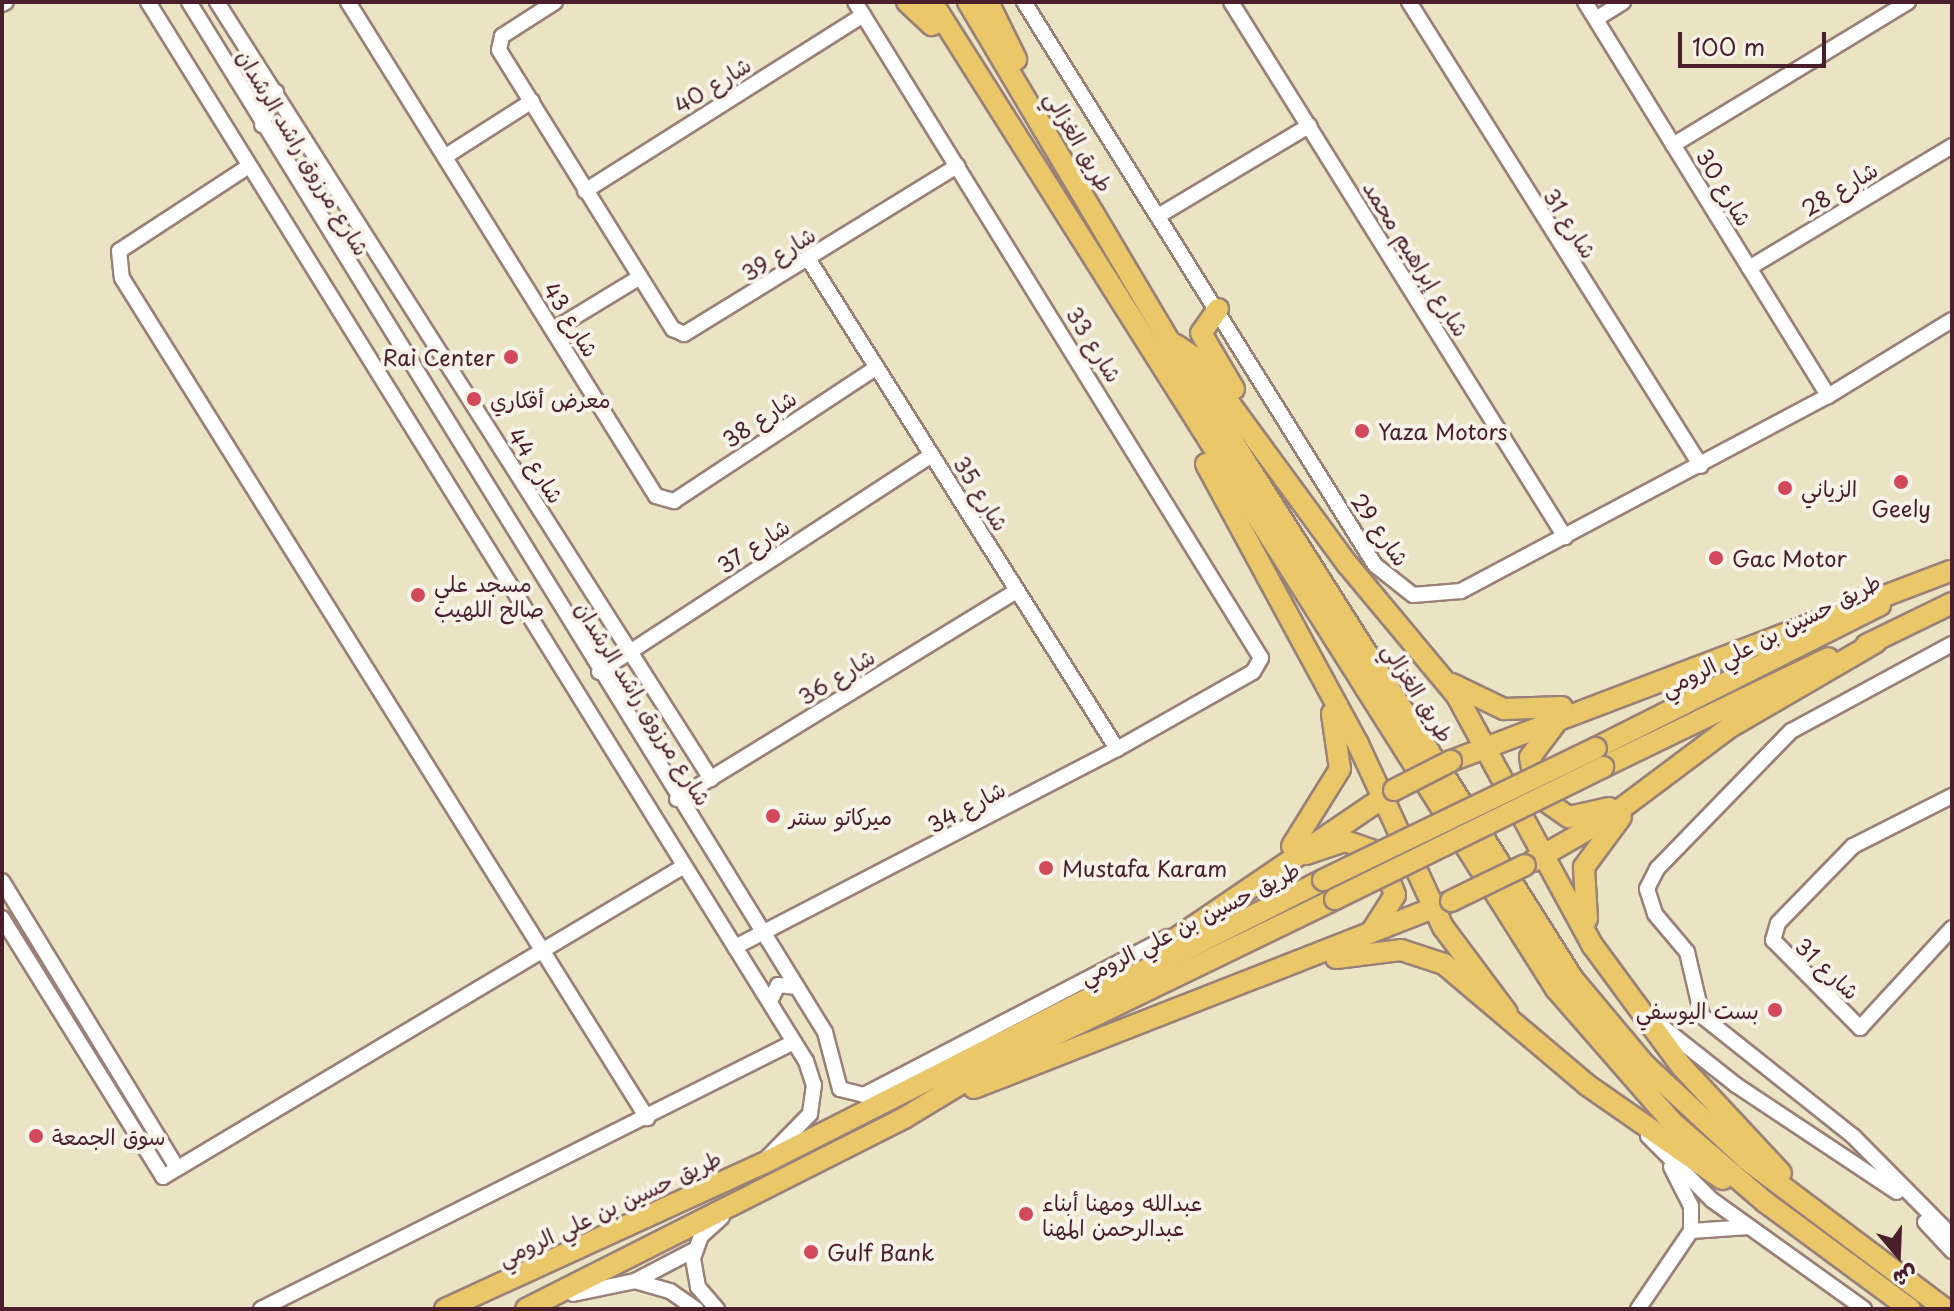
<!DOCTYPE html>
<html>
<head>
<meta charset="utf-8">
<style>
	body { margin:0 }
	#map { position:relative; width:1954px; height:1311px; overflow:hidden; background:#eae3c4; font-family:"Playpen Sans","Playpen Sans Arabic",sans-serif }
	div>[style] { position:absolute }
	.roads { filter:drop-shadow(2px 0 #9a8178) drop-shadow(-2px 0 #9a8178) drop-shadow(0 2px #9a8178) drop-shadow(0 -2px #9a8178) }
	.minor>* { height:14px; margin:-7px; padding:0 7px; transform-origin:7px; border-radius:7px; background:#fff }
	.highway>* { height:20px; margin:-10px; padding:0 10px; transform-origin:10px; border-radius:10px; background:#eac769 }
	.bridges { filter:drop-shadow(2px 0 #9a8178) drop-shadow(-2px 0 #9a8178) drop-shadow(0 2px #9a8178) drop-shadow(0 -2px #9a8178) }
	.highway-bridge>* { height:20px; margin:-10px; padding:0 10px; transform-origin:10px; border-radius:10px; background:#eac769 }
	.dots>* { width:22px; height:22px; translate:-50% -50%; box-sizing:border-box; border:4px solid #f7f3e8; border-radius:50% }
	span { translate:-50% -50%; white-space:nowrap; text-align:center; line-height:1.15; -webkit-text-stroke:8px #f7f3e8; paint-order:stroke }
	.street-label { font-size:22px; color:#4a1f2b }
	.poi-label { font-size:22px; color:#4a1f2b }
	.right { translate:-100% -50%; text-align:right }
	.left { translate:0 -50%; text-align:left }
	.frame { position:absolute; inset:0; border:4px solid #4a1f2b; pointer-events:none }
	.north { position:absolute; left:1858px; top:1215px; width:80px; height:80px; -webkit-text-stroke:6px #f7f3e8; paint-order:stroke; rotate:161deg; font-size:22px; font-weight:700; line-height:32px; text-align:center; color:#4a1f2b }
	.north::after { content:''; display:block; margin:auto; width:28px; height:36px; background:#4a1f2b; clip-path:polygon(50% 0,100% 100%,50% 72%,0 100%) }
	.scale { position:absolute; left:1678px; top:32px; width:148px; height:36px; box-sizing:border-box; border:4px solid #4a1f2b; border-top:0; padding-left:10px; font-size:24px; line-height:28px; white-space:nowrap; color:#4a1f2b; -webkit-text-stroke:6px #f7f3e8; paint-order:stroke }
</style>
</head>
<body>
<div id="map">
	<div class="roads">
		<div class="minor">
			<div style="left:148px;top:2px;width:1247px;rotate:58.15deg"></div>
			<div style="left:806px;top:1061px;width:25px;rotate:72deg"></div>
			<div style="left:814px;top:1085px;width:29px;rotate:98deg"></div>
			<div style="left:810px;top:1114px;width:60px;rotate:134.3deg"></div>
			<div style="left:189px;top:2px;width:1211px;rotate:58.31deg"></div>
			<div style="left:825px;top:1032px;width:59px;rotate:75.3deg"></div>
			<div style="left:840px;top:1089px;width:25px;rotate:14deg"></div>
			<div style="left:864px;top:1095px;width:342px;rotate:-27.5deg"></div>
			<div style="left:217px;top:2px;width:921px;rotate:57.55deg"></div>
			<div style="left:348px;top:2px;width:582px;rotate:58.06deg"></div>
			<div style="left:656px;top:496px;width:19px;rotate:16deg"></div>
			<div style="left:674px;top:501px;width:243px;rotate:-33.4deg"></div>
			<div style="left:555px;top:2px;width:63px;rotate:147.3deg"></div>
			<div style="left:502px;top:36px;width:14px;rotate:102deg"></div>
			<div style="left:499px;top:50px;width:329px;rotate:58.1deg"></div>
			<div style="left:673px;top:329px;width:12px;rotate:24deg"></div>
			<div style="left:684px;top:334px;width:321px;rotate:-31.6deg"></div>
			<div style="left:1024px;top:2px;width:663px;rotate:58.06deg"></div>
			<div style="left:1375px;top:565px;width:48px;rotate:38.3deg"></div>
			<div style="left:1413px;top:595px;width:48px;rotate:-4.8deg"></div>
			<div style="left:1461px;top:591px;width:416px;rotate:-28deg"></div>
			<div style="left:1828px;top:396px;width:145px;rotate:-31.5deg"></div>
			<div style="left:1231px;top:2px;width:631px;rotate:58.02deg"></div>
			<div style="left:1409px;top:2px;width:548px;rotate:57.82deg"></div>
			<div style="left:1585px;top:2px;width:463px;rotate:58.3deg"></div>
			<div style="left:2px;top:4px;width:4px;rotate:-27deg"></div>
			<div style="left:1596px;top:19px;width:32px;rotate:-32deg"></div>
			<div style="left:262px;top:125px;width:36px;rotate:-67deg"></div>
			<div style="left:1673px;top:145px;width:275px;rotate:-31.3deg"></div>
			<div style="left:446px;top:156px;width:102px;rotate:-32.6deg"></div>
			<div style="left:249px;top:166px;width:155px;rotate:146.8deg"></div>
			<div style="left:119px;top:251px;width:27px;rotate:84deg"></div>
			<div style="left:122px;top:278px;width:991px;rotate:57.99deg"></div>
			<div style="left:585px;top:191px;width:329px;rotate:-32.3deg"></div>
			<div style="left:1160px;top:215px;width:174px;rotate:-30.9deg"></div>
			<div style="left:809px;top:260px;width:578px;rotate:57.79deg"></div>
			<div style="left:1749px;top:268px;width:237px;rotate:-31deg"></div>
			<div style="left:553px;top:330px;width:102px;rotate:-31.3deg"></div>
			<div style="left:1952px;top:644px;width:183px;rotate:151.6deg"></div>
			<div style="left:1791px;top:731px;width:192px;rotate:134.2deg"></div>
			<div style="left:1657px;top:869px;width:22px;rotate:117deg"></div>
			<div style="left:1647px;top:889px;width:26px;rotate:72deg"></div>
			<div style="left:1655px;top:914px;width:50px;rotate:49.9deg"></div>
			<div style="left:1687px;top:952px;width:66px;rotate:76.8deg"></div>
			<div style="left:1702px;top:1016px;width:193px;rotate:38.5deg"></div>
			<div style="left:1853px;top:1136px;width:141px;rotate:45.3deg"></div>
			<div style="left:599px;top:672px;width:397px;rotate:-33.1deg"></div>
			<div style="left:1952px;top:796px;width:111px;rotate:153.2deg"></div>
			<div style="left:1853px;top:846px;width:107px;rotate:134.2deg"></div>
			<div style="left:1778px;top:923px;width:18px;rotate:106deg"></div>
			<div style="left:1773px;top:940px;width:124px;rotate:45.3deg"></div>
			<div style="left:1860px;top:1028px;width:136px;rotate:-47.4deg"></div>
			<div style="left:677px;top:799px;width:399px;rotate:-31.5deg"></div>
			<div style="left:2px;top:881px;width:336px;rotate:58.6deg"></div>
			<div style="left:2px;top:918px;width:305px;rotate:58.1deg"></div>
			<div style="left:163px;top:1177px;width:607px;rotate:-30.83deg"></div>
			<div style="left:735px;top:947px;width:430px;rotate:-27.4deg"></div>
			<div style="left:1117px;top:749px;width:156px;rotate:-29.5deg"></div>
			<div style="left:1253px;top:672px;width:16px;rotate:-60deg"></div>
			<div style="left:1261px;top:658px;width:771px;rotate:-121.75deg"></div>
			<div style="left:770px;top:1001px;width:18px;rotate:-63deg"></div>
			<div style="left:778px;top:985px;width:19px;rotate:6deg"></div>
			<div style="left:1650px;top:1017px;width:110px;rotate:38.3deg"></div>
			<div style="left:1736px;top:1085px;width:193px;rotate:33.6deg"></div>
			<div style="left:1648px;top:1136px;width:91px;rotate:45deg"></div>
			<div style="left:1712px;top:1200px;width:187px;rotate:35.6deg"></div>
			<div style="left:1925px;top:1222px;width:40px;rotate:47deg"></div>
			<div style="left:1691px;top:1231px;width:58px;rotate:-3.9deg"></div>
			<div style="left:635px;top:1281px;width:67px;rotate:-27.7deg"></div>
			<div style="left:573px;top:1294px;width:63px;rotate:-11.8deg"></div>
			<div style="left:635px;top:1281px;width:36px;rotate:16deg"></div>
			<div style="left:670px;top:1291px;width:32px;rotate:35deg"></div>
			<div style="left:261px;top:1309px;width:596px;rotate:-26.61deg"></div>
			<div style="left:717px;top:1309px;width:29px;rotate:-131deg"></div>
			<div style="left:698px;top:1287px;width:29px;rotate:-100deg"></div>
			<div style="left:693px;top:1258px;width:23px;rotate:-70deg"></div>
			<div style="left:701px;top:1236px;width:28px;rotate:-42deg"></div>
			<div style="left:1638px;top:1309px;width:94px;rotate:-55.8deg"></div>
			<div style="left:1691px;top:1231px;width:25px;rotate:-90deg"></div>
			<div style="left:1691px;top:1206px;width:44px;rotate:-117.1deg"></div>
		</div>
		<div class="highway">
			<div style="left:907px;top:2px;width:34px;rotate:43deg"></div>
			<div style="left:932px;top:2px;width:1168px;rotate:57.7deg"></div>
			<div style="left:1556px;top:989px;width:176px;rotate:48.9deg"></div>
			<div style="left:1672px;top:1122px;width:123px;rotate:40.7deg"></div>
			<div style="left:1765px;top:1202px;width:180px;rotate:36.4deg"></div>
			<div style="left:968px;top:2px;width:394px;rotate:59.3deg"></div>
			<div style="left:1169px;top:341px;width:755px;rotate:57.66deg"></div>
			<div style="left:1573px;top:979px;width:112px;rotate:50.1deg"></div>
			<div style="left:1645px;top:1065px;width:138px;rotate:42.9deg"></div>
			<div style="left:1746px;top:1159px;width:249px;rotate:37deg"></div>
			<div style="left:988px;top:2px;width:64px;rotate:63.8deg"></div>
			<div style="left:1218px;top:309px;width:29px;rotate:125deg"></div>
			<div style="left:1201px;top:333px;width:65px;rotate:59.5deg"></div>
			<div style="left:1176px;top:345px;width:25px;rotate:34deg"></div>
			<div style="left:1197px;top:359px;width:255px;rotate:53.8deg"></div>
			<div style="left:1348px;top:565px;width:170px;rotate:50.2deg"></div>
			<div style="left:1457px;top:696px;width:285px;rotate:61.5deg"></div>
			<div style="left:1593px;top:946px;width:150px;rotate:53.7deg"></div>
			<div style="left:1682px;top:1067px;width:145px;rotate:47deg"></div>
			<div style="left:1206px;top:464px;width:319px;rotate:61.5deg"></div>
			<div style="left:1358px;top:744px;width:202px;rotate:65.1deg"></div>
			<div style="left:1443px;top:927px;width:107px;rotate:53.3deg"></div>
			<div style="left:1866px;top:645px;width:96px;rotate:-26deg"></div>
			<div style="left:1452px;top:684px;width:58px;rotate:25.7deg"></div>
			<div style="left:1504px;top:709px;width:58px;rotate:-2deg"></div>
			<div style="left:1555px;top:724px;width:41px;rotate:127.1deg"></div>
			<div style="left:1530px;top:757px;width:39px;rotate:80deg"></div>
			<div style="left:1537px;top:795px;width:39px;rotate:35deg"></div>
			<div style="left:1569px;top:817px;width:41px;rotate:-12.7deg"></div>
			<div style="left:1596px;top:748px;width:318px;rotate:-26.7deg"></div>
			<div style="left:1451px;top:761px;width:534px;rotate:-20.84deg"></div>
			<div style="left:1603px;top:767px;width:250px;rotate:-25.8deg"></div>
			<div style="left:1292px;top:846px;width:91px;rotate:-58.1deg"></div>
			<div style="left:1340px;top:769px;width:56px;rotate:-98.3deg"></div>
			<div style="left:1306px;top:854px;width:41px;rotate:-18.4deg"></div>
			<div style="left:1345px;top:841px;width:36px;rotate:19deg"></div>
			<div style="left:1379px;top:853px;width:45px;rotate:69.1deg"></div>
			<div style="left:1395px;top:895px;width:43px;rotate:122.6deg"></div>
			<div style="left:1533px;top:861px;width:89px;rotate:-29.7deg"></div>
			<div style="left:1610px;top:817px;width:150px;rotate:-36.9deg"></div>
			<div style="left:1730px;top:727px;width:169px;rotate:-30.2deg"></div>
			<div style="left:1587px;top:919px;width:52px;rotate:-93.3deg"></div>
			<div style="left:1584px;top:867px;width:62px;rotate:-53.5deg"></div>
			<div style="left:1153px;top:954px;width:288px;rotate:-34.2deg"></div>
			<div style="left:1336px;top:958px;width:65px;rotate:-7deg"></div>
			<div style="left:1401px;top:950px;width:45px;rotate:18deg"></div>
			<div style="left:1444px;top:964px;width:187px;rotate:40.2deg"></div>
			<div style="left:1587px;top:1085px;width:165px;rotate:34.8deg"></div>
			<div style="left:974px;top:1088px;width:507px;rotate:-21.4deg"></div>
			<div style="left:445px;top:1309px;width:353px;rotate:-24.6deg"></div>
			<div style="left:766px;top:1162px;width:624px;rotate:-26.85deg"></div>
			<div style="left:526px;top:1309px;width:424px;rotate:-26.8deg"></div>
			<div style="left:904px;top:1118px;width:95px;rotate:-31.2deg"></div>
			<div style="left:985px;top:1069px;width:389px;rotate:-25.9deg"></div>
		</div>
	</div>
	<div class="bridges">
		<div class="highway-bridge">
			<div style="left:1394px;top:790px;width:64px;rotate:-27deg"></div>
			<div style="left:1323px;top:880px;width:303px;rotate:-25.8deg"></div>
			<div style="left:1335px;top:899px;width:299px;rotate:-26.2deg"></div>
			<div style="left:1451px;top:901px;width:82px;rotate:-25.9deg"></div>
		</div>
	</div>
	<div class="dots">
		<div style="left:511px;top:357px;background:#d1495b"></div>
		<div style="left:474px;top:399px;background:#d1495b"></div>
		<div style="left:1362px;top:431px;background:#d1495b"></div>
		<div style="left:1901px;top:482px;background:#d1495b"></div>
		<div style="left:1785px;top:488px;background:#d1495b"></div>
		<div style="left:1716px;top:558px;background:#d1495b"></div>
		<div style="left:418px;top:595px;background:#d1495b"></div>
		<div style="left:773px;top:816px;background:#d1495b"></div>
		<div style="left:1046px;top:868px;background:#d1495b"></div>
		<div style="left:1775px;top:1010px;background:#d1495b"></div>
		<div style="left:36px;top:1136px;background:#d1495b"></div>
		<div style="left:1026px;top:1214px;background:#d1495b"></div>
		<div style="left:811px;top:1252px;background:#d1495b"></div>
	</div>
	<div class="street-label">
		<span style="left:712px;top:84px;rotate:-32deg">شارع 40</span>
		<span style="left:1080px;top:141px;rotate:60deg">طريق الغزالي</span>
		<span style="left:304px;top:152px;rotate:59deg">شارع مرزوق راشد الرشدان</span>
		<span style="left:1725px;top:187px;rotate:59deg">شارع 30</span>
		<span style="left:1839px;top:188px;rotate:-31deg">شارع 28</span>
		<span style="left:1571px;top:223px;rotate:57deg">شارع 31</span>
		<span style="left:778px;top:253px;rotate:-32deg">شارع 39</span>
		<span style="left:1417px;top:258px;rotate:58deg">شارع إبراهيم محمد</span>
		<span style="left:572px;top:319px;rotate:58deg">شارع 43</span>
		<span style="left:1095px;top:344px;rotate:58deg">شارع 33</span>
		<span style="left:759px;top:418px;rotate:-34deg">شارع 38</span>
		<span style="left:537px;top:465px;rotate:58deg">شارع 44</span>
		<span style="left:982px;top:493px;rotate:58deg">شارع 35</span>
		<span style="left:1381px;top:529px;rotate:55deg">شارع 29</span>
		<span style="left:753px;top:545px;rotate:-33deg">شارع 37</span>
		<span style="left:1770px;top:634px;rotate:-27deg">طريق حسين بن علي الرومي</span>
		<span style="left:836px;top:676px;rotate:-32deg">شارع 36</span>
		<span style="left:1419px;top:692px;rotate:58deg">طريق الغزالي</span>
		<span style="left:644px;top:703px;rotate:58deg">شارع مرزوق راشد الرشدان</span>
		<span style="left:966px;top:806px;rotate:-28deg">شارع 34</span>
		<span style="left:1189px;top:922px;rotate:-27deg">طريق حسين بن علي الرومي</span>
		<span style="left:1828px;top:968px;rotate:43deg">شارع 31</span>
		<span style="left:609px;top:1207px;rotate:-25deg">طريق حسين بن علي الرومي</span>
	</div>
	<div class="poi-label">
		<span class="right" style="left:495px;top:357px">Rai Center</span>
		<span class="left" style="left:490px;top:399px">معرض أفكاري</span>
		<span class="left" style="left:1378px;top:431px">Yaza Motors</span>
		<span class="left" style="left:1801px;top:488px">الزياني</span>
		<span style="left:1901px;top:508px">Geely</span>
		<span class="left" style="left:1732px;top:558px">Gac Motor</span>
		<span class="left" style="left:434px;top:595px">مسجد علي<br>صالح اللهيب</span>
		<span class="left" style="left:789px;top:816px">ميركاتو سنتر</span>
		<span class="left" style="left:1062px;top:868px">Mustafa Karam</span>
		<span class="right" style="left:1759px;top:1010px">بست اليوسفي</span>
		<span class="left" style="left:52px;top:1136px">سوق الجمعة</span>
		<span class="left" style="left:1042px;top:1214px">عبدالله ومهنا أبناء<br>عبدالرحمن المهنا</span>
		<span class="left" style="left:827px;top:1252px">Gulf Bank</span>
	</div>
	<div class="frame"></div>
	<div class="north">ش</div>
	<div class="scale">100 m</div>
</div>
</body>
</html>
